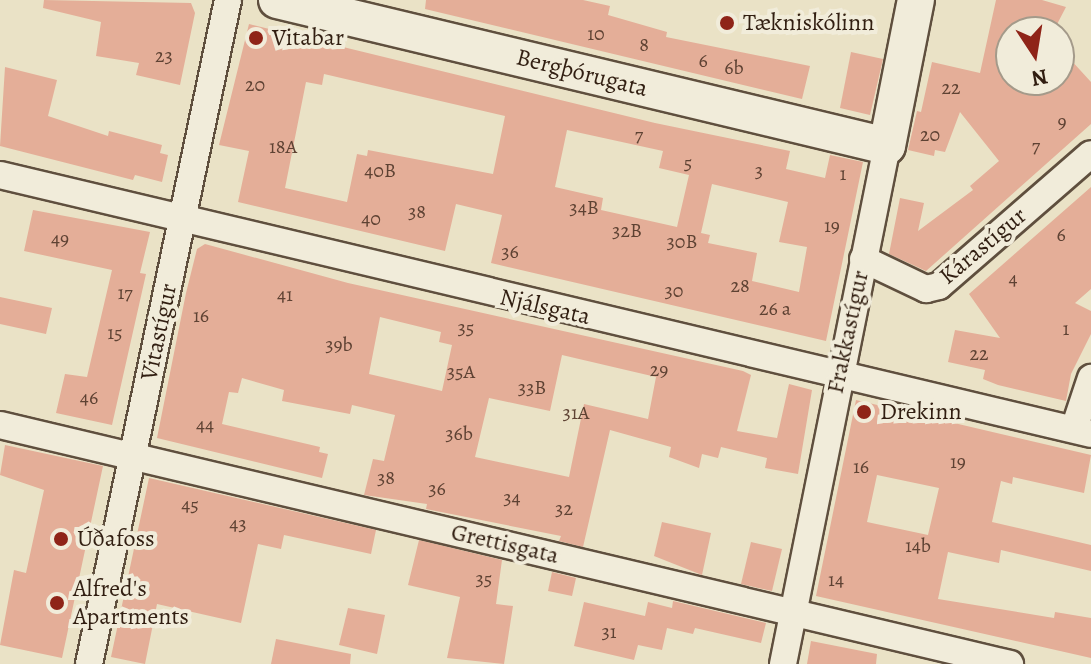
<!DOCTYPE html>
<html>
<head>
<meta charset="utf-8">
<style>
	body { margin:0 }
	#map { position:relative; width:1091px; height:664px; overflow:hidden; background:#eae2c6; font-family:Alegreya,serif }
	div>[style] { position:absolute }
	.building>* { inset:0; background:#e4ae98 }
	.roads { filter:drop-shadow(2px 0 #5f4f3e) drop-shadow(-2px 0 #5f4f3e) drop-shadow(0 2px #5f4f3e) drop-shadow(0 -2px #5f4f3e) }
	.street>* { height:26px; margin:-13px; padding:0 13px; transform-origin:13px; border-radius:13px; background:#f1ecda }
	.secondary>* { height:36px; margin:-18px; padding:0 18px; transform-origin:18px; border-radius:18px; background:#f1ecda }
	.dots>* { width:22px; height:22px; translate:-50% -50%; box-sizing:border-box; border:4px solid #f1ecda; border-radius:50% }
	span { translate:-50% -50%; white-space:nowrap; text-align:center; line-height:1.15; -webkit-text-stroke:8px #f1ecda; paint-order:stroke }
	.number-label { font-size:20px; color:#5e4233 }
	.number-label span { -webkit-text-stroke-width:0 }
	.poi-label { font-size:24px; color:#311e11 }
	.left { translate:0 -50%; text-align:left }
	.street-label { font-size:24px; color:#311e11 }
	.north { position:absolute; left:995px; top:16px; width:80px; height:80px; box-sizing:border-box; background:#f1ecda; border:2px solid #a49a8a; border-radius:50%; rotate:168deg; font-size:22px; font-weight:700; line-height:32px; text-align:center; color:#311e11 }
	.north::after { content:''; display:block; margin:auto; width:28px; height:36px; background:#8f2418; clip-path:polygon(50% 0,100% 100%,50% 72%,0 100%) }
</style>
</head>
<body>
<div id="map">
	<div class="building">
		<div style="clip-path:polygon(44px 0,191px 3px,195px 13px,180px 85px,136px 75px,139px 63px,96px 56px,101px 22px,43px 8px)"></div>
		<div style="clip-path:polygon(426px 0,583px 0,610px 6px,608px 15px,667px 32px,666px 37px,810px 66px,802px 99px,425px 9px)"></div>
		<div style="clip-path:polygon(996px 0,1042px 0,1066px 7px,1053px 32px,1011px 32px,1011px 80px,1059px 80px,1059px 47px,1091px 82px,1091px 124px,926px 271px,889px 254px,900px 198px,924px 203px,918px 231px,973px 190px,970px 186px,999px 161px,960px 112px,945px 152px,935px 150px,934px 156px,908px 150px,917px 111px,921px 112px,932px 62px,980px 73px)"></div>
		<div style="clip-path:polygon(evenodd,249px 24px,655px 123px,790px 151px,786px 169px,825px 178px,830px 155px,863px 162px,826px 341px,491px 263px,502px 215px,456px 204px,445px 251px,238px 202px,249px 151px,219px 145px,249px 24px,324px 74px,505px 116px,493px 174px,368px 150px,367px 156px,357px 154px,347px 202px,285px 188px,306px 82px,322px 85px,324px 74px,249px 24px,567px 130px,663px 151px,659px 168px,689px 175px,677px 227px,601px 210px,603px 198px,555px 187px,567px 130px,249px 24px,712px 184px,788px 202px,779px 242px,807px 247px,799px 292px,752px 281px,757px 253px,708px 243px,710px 235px,701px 233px,712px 184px)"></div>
		<div style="clip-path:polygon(851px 52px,883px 59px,870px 115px,840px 108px)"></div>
		<div style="clip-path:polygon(5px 67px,57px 80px,48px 116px,108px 136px,109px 131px,162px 145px,160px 153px,168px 155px,162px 182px,135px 175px,133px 180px,0 146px)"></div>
		<div style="clip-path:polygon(1091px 187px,1091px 289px,1075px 303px,1091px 311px,1091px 334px,1071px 374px,1066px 401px,998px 385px,983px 379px,985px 370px,948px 362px,955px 330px,1000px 338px,969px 294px)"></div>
		<div style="clip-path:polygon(33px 210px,150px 232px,140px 273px,146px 274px,112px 425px,56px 413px,65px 374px,87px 377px,112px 270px,24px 251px)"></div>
		<div style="clip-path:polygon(evenodd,205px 244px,348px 283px,743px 371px,751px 375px,737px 431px,777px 438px,789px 384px,812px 390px,798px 474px,765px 468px,767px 458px,721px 447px,718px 458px,702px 454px,699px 468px,669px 457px,671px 447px,610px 430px,583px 547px,559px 541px,561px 536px,426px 509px,427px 504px,364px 495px,373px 459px,384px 461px,395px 415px,352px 405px,350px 414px,282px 401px,284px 390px,242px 378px,238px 393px,229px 392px,222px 424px,320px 447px,319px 452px,328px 454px,322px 478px,157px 438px,186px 293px,197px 249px,205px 244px,380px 317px,441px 332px,439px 342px,452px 345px,442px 391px,369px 374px,380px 317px,205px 244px,562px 355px,656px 377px,648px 419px,584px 404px,569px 477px,475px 457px,489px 398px,550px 411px,562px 355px)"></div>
		<div style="clip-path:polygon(0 297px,52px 308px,46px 334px,0 324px)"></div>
		<div style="clip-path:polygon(evenodd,856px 400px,1091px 455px,1084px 493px,1013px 477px,1012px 484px,1001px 481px,992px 522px,1091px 545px,1091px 571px,1001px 550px,999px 563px,948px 552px,938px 599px,1054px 618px,1055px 612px,1091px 618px,1091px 658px,816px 596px,856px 400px,877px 475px,939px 488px,928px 535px,867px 522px,877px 475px)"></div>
		<div style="clip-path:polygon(5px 445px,103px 466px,62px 658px,0 645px,14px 570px,26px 573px,44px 490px,0 475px)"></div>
		<div style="clip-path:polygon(149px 478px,376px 530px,371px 554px,284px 535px,281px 549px,258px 544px,241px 623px,157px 604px,145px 664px,111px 657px)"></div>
		<div style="clip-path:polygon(662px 522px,711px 533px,702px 575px,654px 556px)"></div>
		<div style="clip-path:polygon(419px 540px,502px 560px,496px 604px,513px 606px,504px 664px,447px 658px,460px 597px,408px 585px)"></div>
		<div style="clip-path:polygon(751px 542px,782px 549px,772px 591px,741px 584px)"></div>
		<div style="clip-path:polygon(552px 572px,576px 578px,572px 596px,548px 591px)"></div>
		<div style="clip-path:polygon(673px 601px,766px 623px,761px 643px,695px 628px,693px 634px,667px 628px,662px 650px,638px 645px,634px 660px,574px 646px,584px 602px,645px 616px,648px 602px,672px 608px)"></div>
		<div style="clip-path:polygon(348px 608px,385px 615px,377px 654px,339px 645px)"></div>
		<div style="clip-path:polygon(276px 639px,351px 654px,350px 664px,271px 664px)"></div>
		<div style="clip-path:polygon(811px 641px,877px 654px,876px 664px,807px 664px)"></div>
	</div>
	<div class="roads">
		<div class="street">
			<div style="left:0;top:175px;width:1121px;rotate:13.35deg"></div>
			<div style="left:863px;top:259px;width:70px;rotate:25.5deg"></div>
			<div style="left:926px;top:289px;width:13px;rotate:-13deg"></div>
			<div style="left:939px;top:286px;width:201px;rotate:-41deg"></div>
			<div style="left:0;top:425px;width:1038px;rotate:13.31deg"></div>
			<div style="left:1074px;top:429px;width:54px;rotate:-71.6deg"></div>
			<div style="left:89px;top:664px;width:678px;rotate:-78.18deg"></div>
			<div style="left:783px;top:664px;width:528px;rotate:-78.65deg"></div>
		</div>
		<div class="secondary">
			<div style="left:277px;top:0;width:627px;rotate:13.46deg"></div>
			<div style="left:887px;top:146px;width:149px;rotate:-78.8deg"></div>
		</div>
	</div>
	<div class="dots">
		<div style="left:727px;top:23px;background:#8f2418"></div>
		<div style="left:256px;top:38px;background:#8f2418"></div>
		<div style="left:864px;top:412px;background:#8f2418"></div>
		<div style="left:61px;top:539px;background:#8f2418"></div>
		<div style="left:57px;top:603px;background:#8f2418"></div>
	</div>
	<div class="number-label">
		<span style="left:596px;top:33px">10</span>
		<span style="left:644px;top:44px">8</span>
		<span style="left:164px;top:55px">23</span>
		<span style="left:703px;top:60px">6</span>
		<span style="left:734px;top:67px">6b</span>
		<span style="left:255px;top:84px">20</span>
		<span style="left:951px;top:87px">22</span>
		<span style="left:1062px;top:121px">9</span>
		<span style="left:639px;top:134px">7</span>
		<span style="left:930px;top:134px">20</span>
		<span style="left:1036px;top:145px">7</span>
		<span style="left:283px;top:146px">18A</span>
		<span style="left:688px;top:162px">5</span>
		<span style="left:380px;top:170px">40B</span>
		<span style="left:759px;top:170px">3</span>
		<span style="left:843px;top:173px">1</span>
		<span style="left:584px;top:207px">34B</span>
		<span style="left:417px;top:211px">38</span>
		<span style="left:371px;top:218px">40</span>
		<span style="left:832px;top:225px">19</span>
		<span style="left:627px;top:230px">32B</span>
		<span style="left:1061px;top:234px">6</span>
		<span style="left:60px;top:238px">49</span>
		<span style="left:682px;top:241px">30B</span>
		<span style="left:510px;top:251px">36</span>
		<span style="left:1013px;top:278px">4</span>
		<span style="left:740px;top:285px">28</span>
		<span style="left:674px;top:290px">30</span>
		<span style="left:125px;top:292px">17</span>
		<span style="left:285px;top:294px">41</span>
		<span style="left:775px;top:308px">26 a</span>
		<span style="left:201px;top:315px">16</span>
		<span style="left:466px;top:327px">35</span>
		<span style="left:1066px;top:328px">1</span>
		<span style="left:115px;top:332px">15</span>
		<span style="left:339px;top:344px">39b</span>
		<span style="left:979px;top:353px">22</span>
		<span style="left:659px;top:369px">29</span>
		<span style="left:461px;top:371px">35A</span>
		<span style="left:532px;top:387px">33B</span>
		<span style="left:89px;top:397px">46</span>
		<span style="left:576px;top:412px">31A</span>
		<span style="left:205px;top:424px">44</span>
		<span style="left:459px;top:433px">36b</span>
		<span style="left:958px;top:461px">19</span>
		<span style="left:861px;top:466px">16</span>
		<span style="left:386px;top:477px">38</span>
		<span style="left:437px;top:488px">36</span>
		<span style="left:512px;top:497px">34</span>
		<span style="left:190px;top:504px">45</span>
		<span style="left:564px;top:508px">32</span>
		<span style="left:238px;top:523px">43</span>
		<span style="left:918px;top:545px">14b</span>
		<span style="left:484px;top:578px">35</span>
		<span style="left:836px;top:579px">14</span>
		<span style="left:609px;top:631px">31</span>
	</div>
	<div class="poi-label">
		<span class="left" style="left:743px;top:23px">Tækniskólinn</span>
		<span class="left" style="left:272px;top:38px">Vitabar</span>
		<span class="left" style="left:880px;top:412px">Drekinn</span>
		<span class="left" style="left:77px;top:539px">Úðafoss</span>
		<span class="left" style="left:73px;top:603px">Alfred's<br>Apartments</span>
	</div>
	<div class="street-label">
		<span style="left:582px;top:73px;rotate:14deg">Bergþórugata</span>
		<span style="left:983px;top:246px;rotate:-40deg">Kárastígur</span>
		<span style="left:545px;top:307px;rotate:13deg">Njálsgata</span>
		<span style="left:159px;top:332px;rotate:-78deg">Vitastígur</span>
		<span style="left:848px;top:332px;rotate:-78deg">Frakkastígur</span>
		<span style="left:505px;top:544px;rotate:13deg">Grettisgata</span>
	</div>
	<div class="north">N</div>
</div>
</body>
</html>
